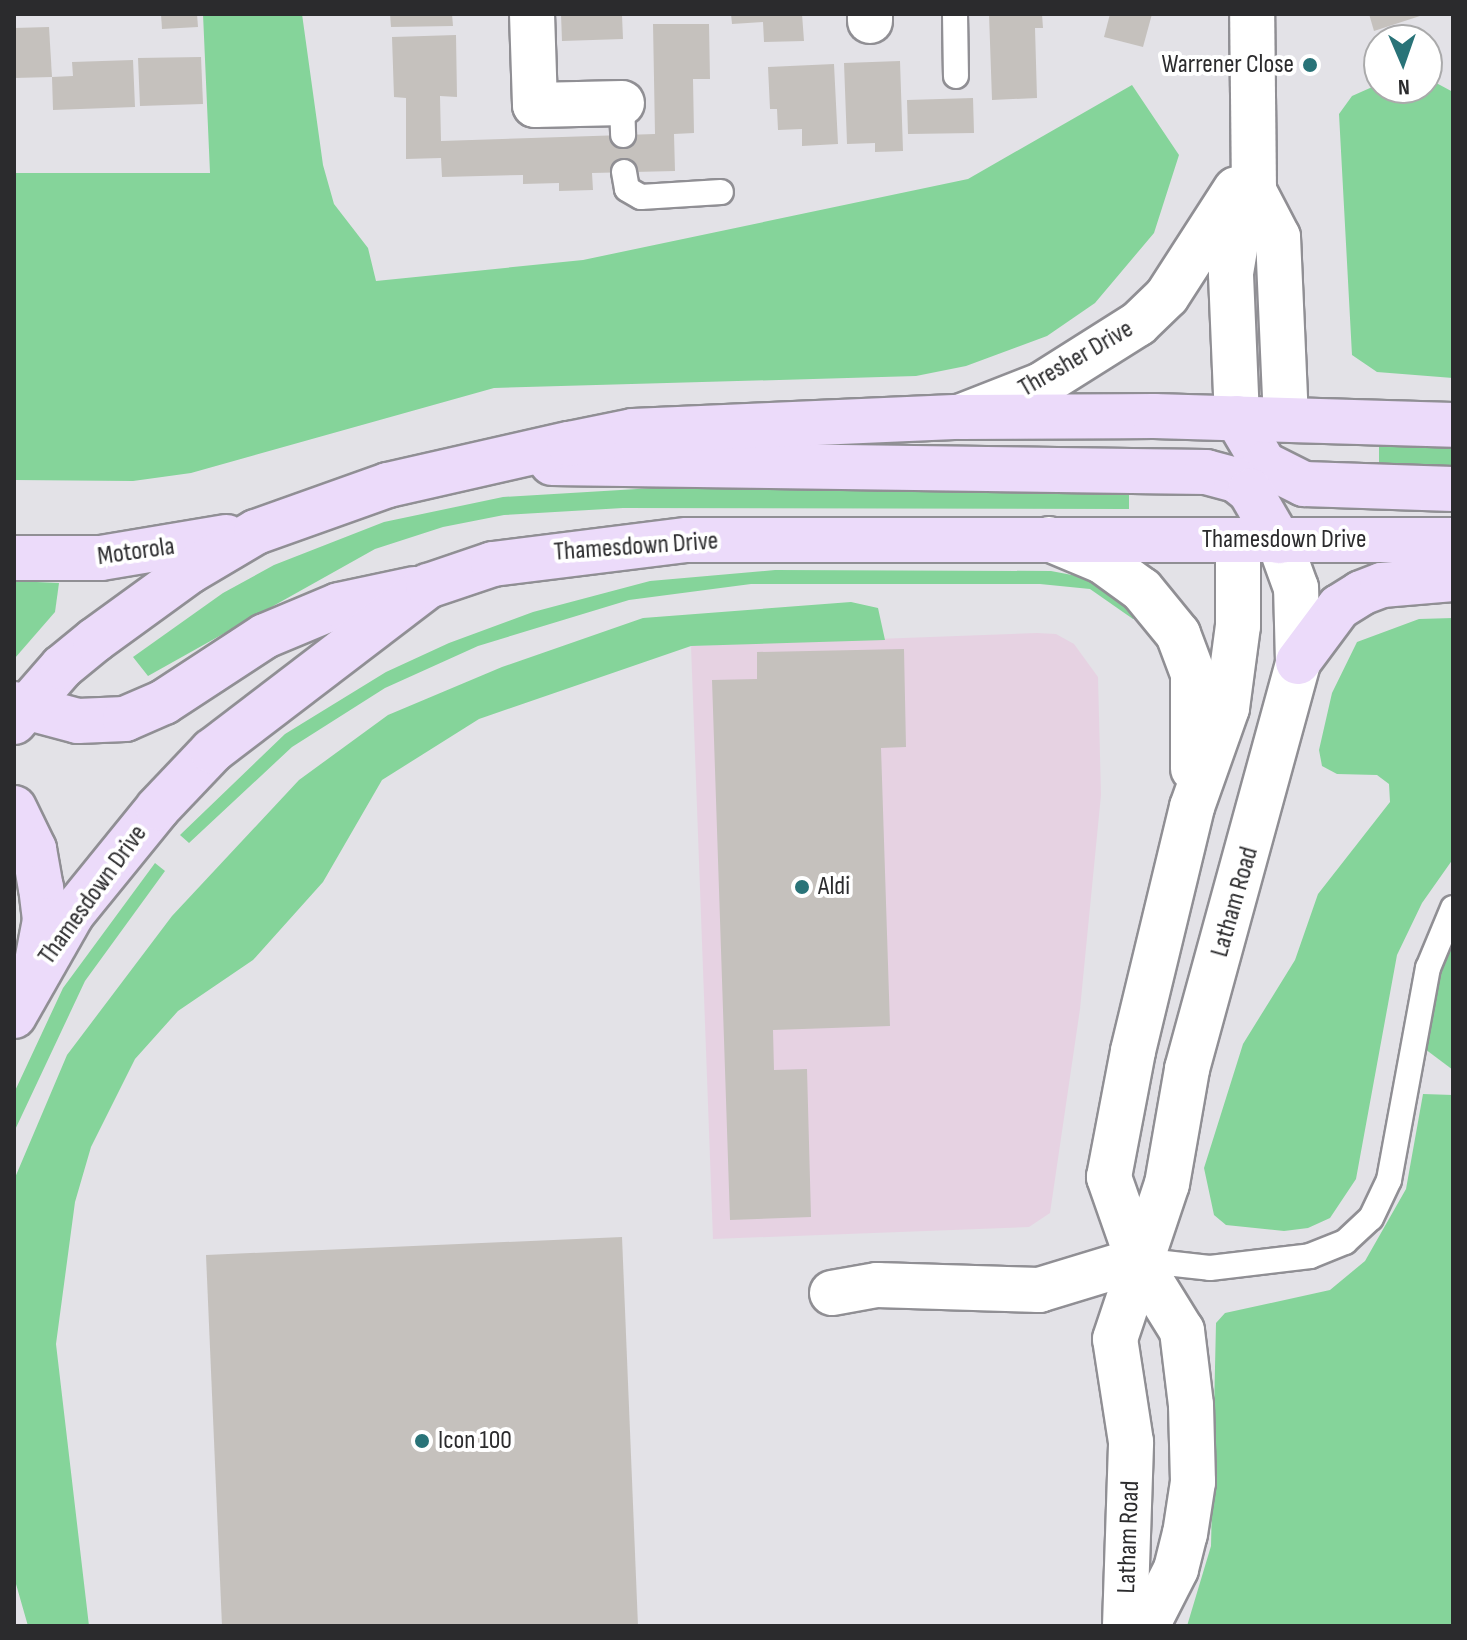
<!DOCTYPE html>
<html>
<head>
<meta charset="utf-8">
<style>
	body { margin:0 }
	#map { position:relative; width:1467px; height:1640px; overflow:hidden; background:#e3e2e7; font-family:"Sofia Sans Condensed",sans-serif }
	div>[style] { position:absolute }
	.commercial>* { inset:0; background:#e6d2e2 }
	.green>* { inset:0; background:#85d49a }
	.building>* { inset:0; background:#c5c1bd }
	.roads { filter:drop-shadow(2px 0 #908f94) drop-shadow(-2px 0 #908f94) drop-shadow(0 2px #908f94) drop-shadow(0 -2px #908f94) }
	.service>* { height:24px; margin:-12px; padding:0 12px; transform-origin:12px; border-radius:12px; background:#fff }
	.minor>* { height:44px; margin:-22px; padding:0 22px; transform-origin:22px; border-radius:22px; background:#fff }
	.primary>* { height:44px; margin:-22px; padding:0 22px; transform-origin:22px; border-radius:22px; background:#ecdbfa }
	.dots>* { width:22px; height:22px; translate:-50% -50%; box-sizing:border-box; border:4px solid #fff; border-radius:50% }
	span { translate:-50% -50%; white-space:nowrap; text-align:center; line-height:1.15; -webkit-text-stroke:8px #fff; paint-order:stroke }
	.poi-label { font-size:26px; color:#2b2b2d }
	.right { translate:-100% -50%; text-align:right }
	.left { translate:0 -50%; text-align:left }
	.street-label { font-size:26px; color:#2b2b2d }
	.frame { position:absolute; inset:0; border:16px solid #2b2b2d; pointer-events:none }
	.north { position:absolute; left:1363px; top:24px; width:80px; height:80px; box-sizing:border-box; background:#fff; border:2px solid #aaaaab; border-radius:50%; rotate:178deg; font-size:22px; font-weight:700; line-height:32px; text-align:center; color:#2b2b2d }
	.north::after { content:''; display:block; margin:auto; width:28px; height:36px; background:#297378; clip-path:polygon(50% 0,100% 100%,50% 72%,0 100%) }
</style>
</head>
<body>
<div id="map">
	<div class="commercial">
		<div style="clip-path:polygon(1037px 633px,1056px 634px,1074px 644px,1098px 677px,1101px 795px,1080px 1009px,1050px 1213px,1029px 1227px,713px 1239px,691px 646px)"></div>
	</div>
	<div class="green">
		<div style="clip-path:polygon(203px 14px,302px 14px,323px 165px,334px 204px,368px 248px,376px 281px,583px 260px,968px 179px,1132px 85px,1179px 155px,1154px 233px,1095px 303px,1047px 336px,966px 366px,916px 376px,494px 388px,191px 473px,133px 481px,14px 480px,14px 173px,210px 173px)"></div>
		<div style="clip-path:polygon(1427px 78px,1453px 92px,1453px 378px,1377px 372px,1352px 355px,1339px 114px,1352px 96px,1379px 84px,1379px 88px,1427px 88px)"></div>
		<div style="clip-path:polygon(1379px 444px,1453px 447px,1453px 472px,1379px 471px)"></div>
		<div style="clip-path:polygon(654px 488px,1129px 490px,1129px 509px,623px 508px,504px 515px,443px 527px,375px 549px,148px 676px,133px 657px,223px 593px,274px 565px,384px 522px,503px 497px)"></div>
		<div style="clip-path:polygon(775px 570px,1051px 571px,1093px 579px,1142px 613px,1133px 619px,1090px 589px,1040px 584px,751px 584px,629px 600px,478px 646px,385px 688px,292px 747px,189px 843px,180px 835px,285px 734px,386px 672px,449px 643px,533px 612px,650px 581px)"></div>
		<div style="clip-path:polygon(14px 581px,59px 583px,55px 612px,15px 658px)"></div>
		<div style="clip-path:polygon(851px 602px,878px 608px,885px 640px,691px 646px,479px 719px,382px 780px,323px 882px,253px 960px,178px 1011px,135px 1059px,91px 1147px,75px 1202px,56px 1344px,89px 1626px,28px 1626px,14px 1577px,14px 1180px,67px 1055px,172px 916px,299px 780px,388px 715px,502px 667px,643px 618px)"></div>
		<div style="clip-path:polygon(1453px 618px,1453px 859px,1422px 903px,1397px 955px,1356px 1179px,1330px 1218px,1308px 1228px,1284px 1231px,1226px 1225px,1214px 1215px,1204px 1168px,1243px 1044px,1295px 960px,1318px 894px,1390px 802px,1389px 784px,1377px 775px,1337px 774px,1322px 766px,1319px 750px,1332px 693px,1357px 642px,1419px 619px)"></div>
		<div style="clip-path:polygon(155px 863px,165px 871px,85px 981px,14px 1132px,14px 1093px,63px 988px)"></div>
		<div style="clip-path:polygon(1453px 938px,1453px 1070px,1425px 1049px,1436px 974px)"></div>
		<div style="clip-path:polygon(1423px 1094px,1453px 1095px,1453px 1626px,1187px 1626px,1211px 1546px,1216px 1323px,1225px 1313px,1330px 1290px,1365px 1261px,1406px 1189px)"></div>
	</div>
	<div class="building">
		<div style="clip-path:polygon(161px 14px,197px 14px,198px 27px,162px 29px)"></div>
		<div style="clip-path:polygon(390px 14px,452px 14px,453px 26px,391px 27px)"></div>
		<div style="clip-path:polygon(561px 14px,622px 15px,623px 39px,562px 41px)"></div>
		<div style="clip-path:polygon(731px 14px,802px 14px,804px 41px,764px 42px,763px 22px,732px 24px)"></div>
		<div style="clip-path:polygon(989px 14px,1042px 14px,1043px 28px,1035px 28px,1037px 98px,992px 100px)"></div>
		<div style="clip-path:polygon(1110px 14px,1152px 14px,1143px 47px,1104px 37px)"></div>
		<div style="clip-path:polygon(1369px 14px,1423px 14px,1423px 15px,1374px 31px)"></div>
		<div style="clip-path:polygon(653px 24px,709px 24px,710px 79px,693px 79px,694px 133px,674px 134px,675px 171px,592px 173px,593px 190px,559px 191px,559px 183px,523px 184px,523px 175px,442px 177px,441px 158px,406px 159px,406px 98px,394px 97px,392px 37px,456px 35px,457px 97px,440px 96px,441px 141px,655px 134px)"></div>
		<div style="clip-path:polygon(49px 27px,52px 77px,14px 78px,14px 28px)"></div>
		<div style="clip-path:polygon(201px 57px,203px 104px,140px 106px,138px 58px)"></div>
		<div style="clip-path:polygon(133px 60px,135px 107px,53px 110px,52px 77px,73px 76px,72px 62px)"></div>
		<div style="clip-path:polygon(900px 61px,903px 151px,875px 152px,875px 143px,847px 144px,844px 63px)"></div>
		<div style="clip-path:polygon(834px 64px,838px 144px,802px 146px,802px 129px,778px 130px,777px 109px,770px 109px,768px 67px)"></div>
		<div style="clip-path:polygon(973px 98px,974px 133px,908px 134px,907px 100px)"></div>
		<div style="clip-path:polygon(904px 649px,906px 747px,881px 748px,890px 1026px,773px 1030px,774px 1070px,807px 1069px,811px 1217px,730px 1220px,712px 680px,757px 679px,757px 652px)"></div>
		<div style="clip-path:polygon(622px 1237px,638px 1626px,222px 1626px,206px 1255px)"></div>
	</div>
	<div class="roads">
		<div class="service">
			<div style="left:955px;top:14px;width:62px;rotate:89.1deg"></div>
			<div style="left:622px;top:103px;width:32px;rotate:88deg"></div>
			<div style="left:624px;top:172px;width:17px;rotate:80deg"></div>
			<div style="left:627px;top:189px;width:16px;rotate:30deg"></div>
			<div style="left:641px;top:197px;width:80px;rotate:-3.6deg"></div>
			<div style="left:1138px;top:1260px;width:72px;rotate:6.3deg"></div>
			<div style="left:1210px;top:1268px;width:101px;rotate:-6.8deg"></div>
			<div style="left:1310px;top:1256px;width:38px;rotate:-22deg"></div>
			<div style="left:1345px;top:1242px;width:35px;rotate:-43deg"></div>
			<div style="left:1371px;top:1218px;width:42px;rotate:-64.7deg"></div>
			<div style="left:1389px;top:1180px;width:216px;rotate:-79.6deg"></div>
			<div style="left:1428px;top:968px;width:65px;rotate:-67.4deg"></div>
		</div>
		<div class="minor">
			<div style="left:532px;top:14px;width:91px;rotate:88.1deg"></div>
			<div style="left:535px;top:105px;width:87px;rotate:-1.3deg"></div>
			<div style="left:870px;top:14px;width:7px;rotate:90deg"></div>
			<div style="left:1254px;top:191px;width:52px;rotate:62.4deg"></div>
			<div style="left:1278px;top:237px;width:181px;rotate:87.5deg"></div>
			<div style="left:962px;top:416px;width:85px;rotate:-21.4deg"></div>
			<div style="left:1041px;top:385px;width:115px;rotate:-32.2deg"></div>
			<div style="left:1138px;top:324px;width:40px;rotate:-44deg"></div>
			<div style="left:1167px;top:296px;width:127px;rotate:-57.2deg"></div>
			<div style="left:1237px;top:418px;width:145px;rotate:-92.4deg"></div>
			<div style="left:1231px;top:273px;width:43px;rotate:-80.5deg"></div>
			<div style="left:1238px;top:231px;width:43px;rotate:-68.2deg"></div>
			<div style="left:1254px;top:191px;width:177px;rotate:-90.6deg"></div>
			<div style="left:1049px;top:539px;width:57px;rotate:22.5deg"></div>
			<div style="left:1102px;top:561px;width:49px;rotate:35.9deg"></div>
			<div style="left:1142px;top:590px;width:57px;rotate:50.7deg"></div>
			<div style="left:1178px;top:634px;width:43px;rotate:69.4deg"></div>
			<div style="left:1193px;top:674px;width:95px;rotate:90deg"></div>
			<div style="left:832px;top:1293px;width:46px;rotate:-10.1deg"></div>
			<div style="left:877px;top:1285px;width:162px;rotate:1.8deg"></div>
			<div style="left:1039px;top:1290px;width:103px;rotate:-16.9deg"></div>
			<div style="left:1125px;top:1626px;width:184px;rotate:-88.1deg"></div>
			<div style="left:1131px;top:1442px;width:104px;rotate:-98.8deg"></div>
			<div style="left:1115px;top:1339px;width:163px;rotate:-71.5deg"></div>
			<div style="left:1167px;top:1184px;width:117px;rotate:-80.1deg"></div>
			<div style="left:1187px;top:1069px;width:422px;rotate:-74.7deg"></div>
			<div style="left:1298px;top:662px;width:74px;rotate:-91.5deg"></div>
			<div style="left:1296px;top:588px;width:50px;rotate:-109.9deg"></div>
			<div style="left:1147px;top:1626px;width:64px;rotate:-63deg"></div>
			<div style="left:1176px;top:1569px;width:36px;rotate:-76deg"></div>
			<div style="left:1185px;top:1534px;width:53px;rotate:-81.3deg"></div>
			<div style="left:1193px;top:1482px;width:77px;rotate:-91.5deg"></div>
			<div style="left:1191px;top:1405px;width:75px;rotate:-96.9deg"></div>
			<div style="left:1182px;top:1331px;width:84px;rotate:-121.8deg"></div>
			<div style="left:1138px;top:1260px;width:88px;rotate:-109.3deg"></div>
			<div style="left:1109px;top:1177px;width:128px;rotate:-79.2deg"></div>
			<div style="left:1133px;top:1051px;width:251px;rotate:-76.4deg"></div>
			<div style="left:1192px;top:807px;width:105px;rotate:-70.5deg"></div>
			<div style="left:1227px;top:708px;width:83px;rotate:-82.4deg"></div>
			<div style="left:1238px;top:626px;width:86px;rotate:-90deg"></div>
		</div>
		<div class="primary">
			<div style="left:1237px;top:418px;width:53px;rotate:59.6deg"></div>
			<div style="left:1264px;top:464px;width:45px;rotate:26.6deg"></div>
			<div style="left:1304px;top:484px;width:149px;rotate:1.9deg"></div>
			<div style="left:552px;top:463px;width:654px;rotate:0.79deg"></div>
			<div style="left:1206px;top:472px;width:31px;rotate:15deg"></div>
			<div style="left:1236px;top:480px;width:18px;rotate:38deg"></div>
			<div style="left:1250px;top:491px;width:58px;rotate:59.9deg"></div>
			<div style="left:14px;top:558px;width:87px"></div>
			<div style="left:101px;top:558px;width:127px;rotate:-9.5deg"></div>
			<div style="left:1298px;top:662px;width:69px;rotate:-53.3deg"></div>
			<div style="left:1339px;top:607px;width:26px;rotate:-32deg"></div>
			<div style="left:1361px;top:593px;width:22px;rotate:-21deg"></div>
			<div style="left:1382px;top:585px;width:71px;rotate:-4.8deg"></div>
			<div style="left:14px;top:704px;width:66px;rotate:14.9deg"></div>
			<div style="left:78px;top:721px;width:47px;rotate:-2.4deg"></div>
			<div style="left:125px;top:719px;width:43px;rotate:-23.6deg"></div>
			<div style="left:164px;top:702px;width:121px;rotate:-33.2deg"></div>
			<div style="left:265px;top:636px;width:80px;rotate:-22.7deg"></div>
			<div style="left:339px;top:605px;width:77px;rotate:-12deg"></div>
			<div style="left:14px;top:722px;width:73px;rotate:-48.9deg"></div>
			<div style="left:62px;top:667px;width:43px;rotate:-39.3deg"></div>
			<div style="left:95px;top:640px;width:117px;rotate:-36deg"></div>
			<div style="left:190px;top:571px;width:77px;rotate:-30.6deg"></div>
			<div style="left:256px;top:532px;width:140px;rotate:-19.6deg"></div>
			<div style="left:388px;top:485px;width:186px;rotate:-12.8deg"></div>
			<div style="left:569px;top:444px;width:65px;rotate:-11.5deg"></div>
			<div style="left:633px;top:431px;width:327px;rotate:-2.5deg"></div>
			<div style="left:960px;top:417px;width:194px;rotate:-0.3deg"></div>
			<div style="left:1154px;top:416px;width:299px;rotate:1.7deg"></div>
			<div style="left:14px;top:808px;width:46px;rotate:64deg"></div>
			<div style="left:34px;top:849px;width:39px;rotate:80deg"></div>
			<div style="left:41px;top:887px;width:33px;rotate:83deg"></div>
			<div style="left:45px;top:920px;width:43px;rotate:100.8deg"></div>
			<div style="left:14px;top:1016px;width:117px;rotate:-60.4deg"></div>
			<div style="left:72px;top:914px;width:136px;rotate:-50.9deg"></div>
			<div style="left:158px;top:808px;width:79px;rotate:-46.5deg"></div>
			<div style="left:212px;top:751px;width:272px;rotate:-37.4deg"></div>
			<div style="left:428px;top:586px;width:69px;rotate:-18.7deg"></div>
			<div style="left:493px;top:564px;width:195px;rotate:-7.1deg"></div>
			<div style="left:687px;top:540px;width:766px"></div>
		</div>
	</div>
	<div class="dots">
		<div style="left:1310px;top:65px;background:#297378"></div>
		<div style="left:802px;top:887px;background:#297378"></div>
		<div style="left:422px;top:1441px;background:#297378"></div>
	</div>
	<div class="poi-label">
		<span class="right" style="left:1294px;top:65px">Warrener Close</span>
		<span class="left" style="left:818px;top:887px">Aldi</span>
		<span class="left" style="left:438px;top:1441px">Icon 100</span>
	</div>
	<div class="street-label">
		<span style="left:1076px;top:359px;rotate:-30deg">Thresher Drive</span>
		<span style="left:1284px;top:540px">Thamesdown Drive</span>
		<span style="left:636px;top:547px;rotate:-4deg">Thamesdown Drive</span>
		<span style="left:136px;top:552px;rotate:-8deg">Motorola</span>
		<span style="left:93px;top:895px;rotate:-54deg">Thamesdown Drive</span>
		<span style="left:1235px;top:902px;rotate:-74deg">Latham Road</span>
		<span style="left:1129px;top:1537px;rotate:-88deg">Latham Road</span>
	</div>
	<div class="frame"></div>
	<div class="north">N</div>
</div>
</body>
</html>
